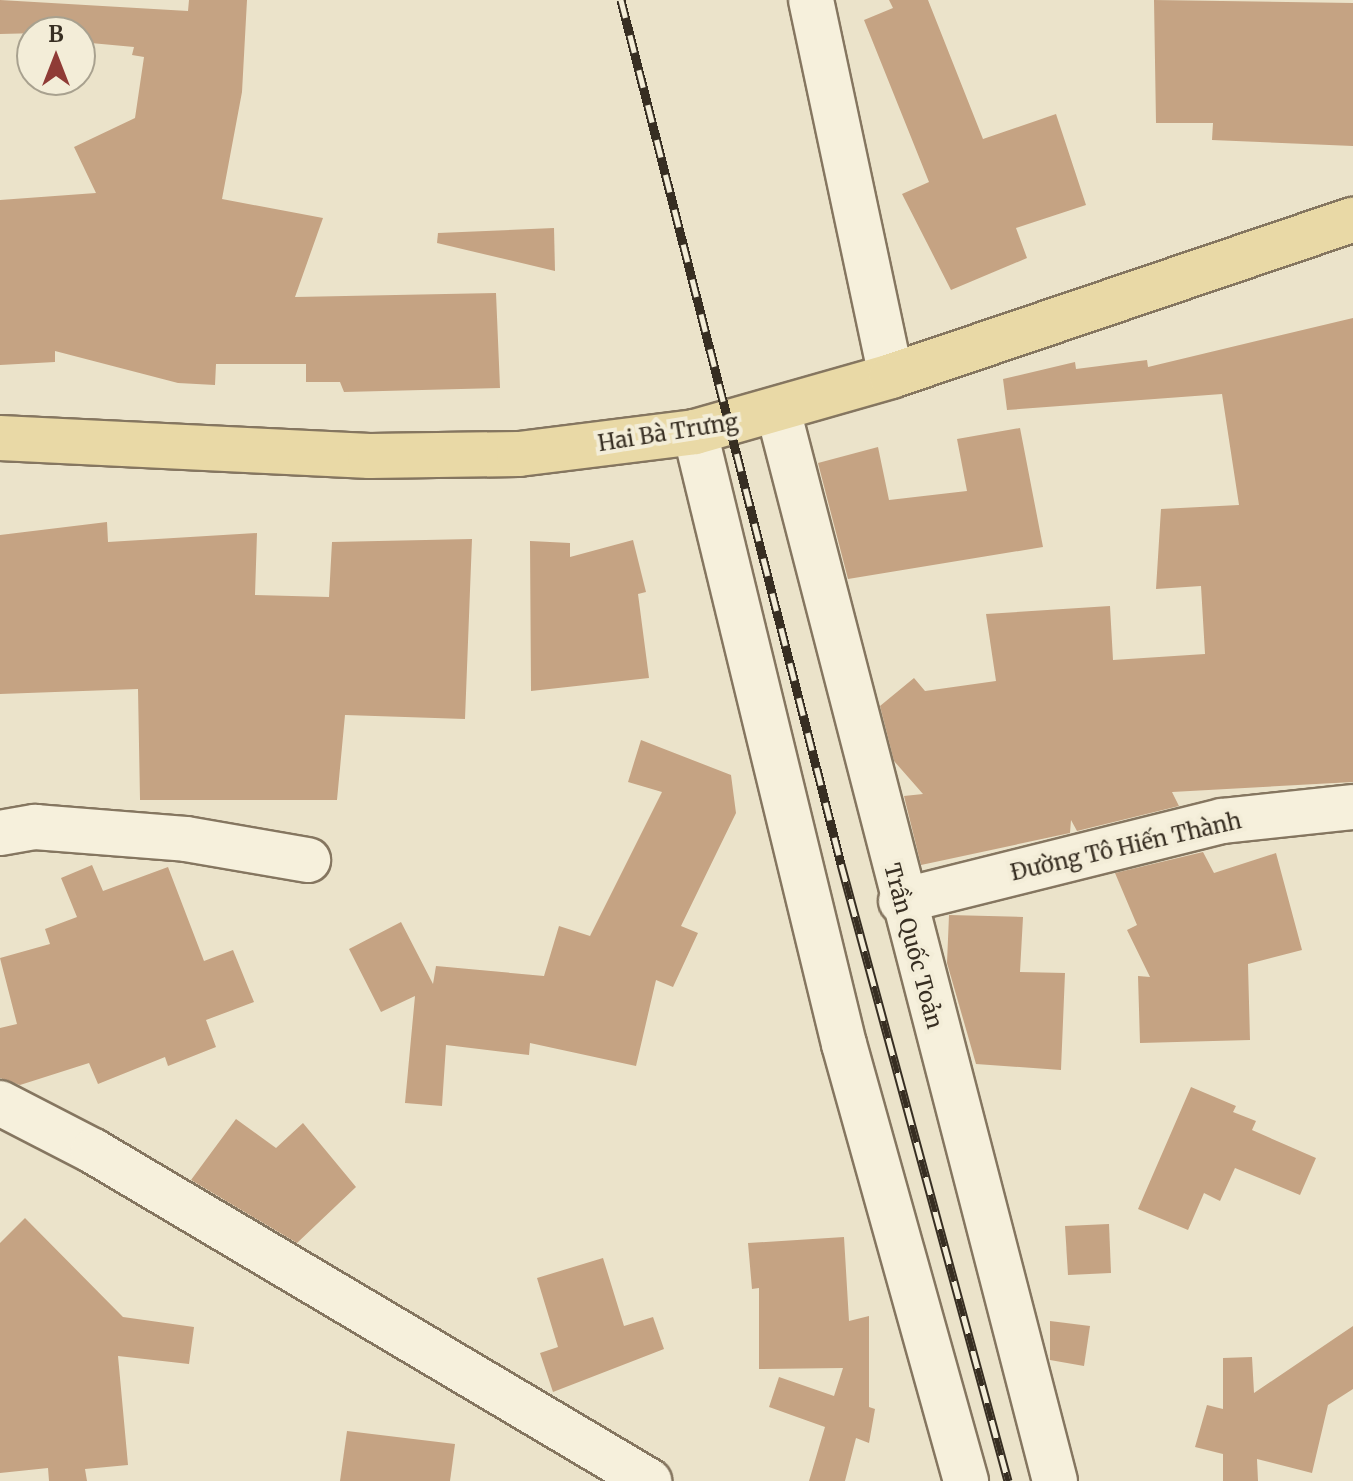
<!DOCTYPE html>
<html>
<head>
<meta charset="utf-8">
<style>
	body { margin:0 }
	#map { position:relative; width:1353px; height:1481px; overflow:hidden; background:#ebe3ca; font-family:Merriweather,serif }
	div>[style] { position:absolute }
	.building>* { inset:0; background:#c5a383 }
	.roads { filter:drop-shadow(2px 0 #857660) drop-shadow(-2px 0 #857660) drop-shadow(0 2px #857660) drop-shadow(0 -2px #857660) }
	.minor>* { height:44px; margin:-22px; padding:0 22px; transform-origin:22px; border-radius:22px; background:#f6f0dc }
	.major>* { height:44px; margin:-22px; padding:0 22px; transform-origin:22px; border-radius:22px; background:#e9d9a6 }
	.rail>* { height:9px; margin-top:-4.5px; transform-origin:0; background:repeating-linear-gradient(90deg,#f3edd8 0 18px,#372e22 0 36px); box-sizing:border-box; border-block:2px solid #372e22 }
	span { translate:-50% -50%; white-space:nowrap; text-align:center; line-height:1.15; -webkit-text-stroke:8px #f3edd8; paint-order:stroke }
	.street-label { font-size:22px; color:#372e22 }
	.north { position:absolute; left:16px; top:16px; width:80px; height:80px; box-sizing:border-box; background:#f3edd8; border:2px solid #a8a18f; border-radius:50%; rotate:0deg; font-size:22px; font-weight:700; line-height:32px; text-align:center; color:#372e22 }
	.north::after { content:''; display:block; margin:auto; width:28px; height:36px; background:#8f3b36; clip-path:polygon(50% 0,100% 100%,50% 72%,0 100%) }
</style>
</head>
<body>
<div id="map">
	<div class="building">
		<div style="clip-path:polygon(0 0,188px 11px,189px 0,247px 0,242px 92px,222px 199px,323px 218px,295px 297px,496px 293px,500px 388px,344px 392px,340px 382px,306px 382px,306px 364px,216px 364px,215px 385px,178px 383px,55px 351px,55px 362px,0 365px,0 200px,96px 193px,74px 147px,135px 118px,144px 57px,132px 55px,134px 47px,80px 42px,80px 32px,0 34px)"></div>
		<div style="clip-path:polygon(889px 0,928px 0,983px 139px,1056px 114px,1086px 205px,1016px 228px,1027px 258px,951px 290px,902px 194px,929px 182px,864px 20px,893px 8px)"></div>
		<div style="clip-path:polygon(1154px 0,1353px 3px,1353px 146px,1212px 140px,1213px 123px,1156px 123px)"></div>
		<div style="clip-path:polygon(554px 228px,555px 271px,437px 243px,438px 233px)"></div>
		<div style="clip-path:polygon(1353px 318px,1353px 782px,1172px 792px,1179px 806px,1077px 831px,1071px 820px,1070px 833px,921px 865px,904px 796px,923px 794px,894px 761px,880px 706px,914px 678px,925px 691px,996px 681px,986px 614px,1110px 606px,1113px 660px,1205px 654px,1201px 586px,1156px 589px,1161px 509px,1239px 505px,1222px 394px,1007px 410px,1003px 379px,1075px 362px,1076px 369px,1147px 360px,1148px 367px)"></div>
		<div style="clip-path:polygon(1020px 428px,1043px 547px,848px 579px,818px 463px,878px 447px,889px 500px,967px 491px,957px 439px)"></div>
		<div style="clip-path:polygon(107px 522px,108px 542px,257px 533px,255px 595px,329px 597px,332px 542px,472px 539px,465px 719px,345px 715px,337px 800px,140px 800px,138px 689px,0 694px,0 535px)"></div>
		<div style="clip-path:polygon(633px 540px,646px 592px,638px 594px,649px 678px,531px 691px,530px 541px,570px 543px,570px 557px)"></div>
		<div style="clip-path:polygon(641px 740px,731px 775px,736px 813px,681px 926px,698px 933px,673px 987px,656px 980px,636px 1066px,530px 1043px,529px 1055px,446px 1045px,442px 1106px,405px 1103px,415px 996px,381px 1012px,349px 949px,401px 922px,433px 984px,436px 966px,544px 976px,559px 926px,590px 936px,662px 792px,628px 782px)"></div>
		<div style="clip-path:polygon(1203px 852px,1214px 873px,1276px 853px,1302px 950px,1248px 964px,1250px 1040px,1140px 1043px,1138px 976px,1150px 977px,1127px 930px,1137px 925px,1115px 873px)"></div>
		<div style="clip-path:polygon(92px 865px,103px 891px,168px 867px,204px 961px,233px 950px,254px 1002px,206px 1020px,216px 1047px,168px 1066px,165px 1057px,98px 1084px,89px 1063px,20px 1085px,0 1078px,0 1028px,17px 1024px,0 958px,50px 944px,45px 929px,77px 917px,61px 878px)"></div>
		<div style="clip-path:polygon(949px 915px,1023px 917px,1020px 972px,1065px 973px,1061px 1070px,976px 1064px,947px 963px)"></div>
		<div style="clip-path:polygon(1191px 1087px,1236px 1106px,1233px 1112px,1256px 1121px,1252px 1130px,1316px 1158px,1300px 1195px,1235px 1168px,1220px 1201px,1204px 1193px,1188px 1230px,1138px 1209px)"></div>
		<div style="clip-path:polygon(236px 1119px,276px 1148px,303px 1123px,356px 1187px,297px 1243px,191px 1180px)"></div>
		<div style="clip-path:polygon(25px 1218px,123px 1317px,194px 1327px,189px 1364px,118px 1356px,128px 1465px,85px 1469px,87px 1481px,49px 1481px,48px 1468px,0 1473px,0 1243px)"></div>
		<div style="clip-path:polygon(1109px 1224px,1111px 1273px,1068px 1275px,1065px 1226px)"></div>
		<div style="clip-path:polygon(844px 1237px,849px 1321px,869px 1316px,869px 1407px,875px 1409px,869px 1443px,856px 1438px,845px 1481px,809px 1481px,825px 1427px,769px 1407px,779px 1377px,834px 1396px,843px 1368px,759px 1369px,759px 1288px,752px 1289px,748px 1243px)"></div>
		<div style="clip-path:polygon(603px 1258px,624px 1326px,653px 1317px,664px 1349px,553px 1392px,540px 1353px,558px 1347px,537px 1278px)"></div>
		<div style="clip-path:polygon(1050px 1321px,1090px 1326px,1084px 1366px,1050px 1360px)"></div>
		<div style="clip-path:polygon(1353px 1326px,1353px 1389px,1328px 1405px,1312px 1473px,1257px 1459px,1258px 1481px,1223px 1481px,1223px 1454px,1195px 1447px,1207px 1405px,1223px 1409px,1223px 1358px,1252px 1357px,1254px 1393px)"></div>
		<div style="clip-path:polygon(347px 1431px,455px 1444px,450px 1481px,340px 1481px)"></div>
	</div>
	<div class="roads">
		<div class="minor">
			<div style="left:811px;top:0;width:384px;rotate:78deg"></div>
			<div style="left:778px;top:410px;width:1106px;rotate:75.5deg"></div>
			<div style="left:695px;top:432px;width:630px;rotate:76.32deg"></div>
			<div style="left:844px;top:1044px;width:454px;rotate:74.4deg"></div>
			<div style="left:0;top:833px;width:36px;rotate:-10deg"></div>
			<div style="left:35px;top:827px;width:151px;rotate:4.5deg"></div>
			<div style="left:186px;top:839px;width:124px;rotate:9.8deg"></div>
			<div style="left:901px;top:901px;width:331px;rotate:-14deg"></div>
			<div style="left:1222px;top:821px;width:132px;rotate:-6.1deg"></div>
			<div style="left:0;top:1103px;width:105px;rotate:27.3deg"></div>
			<div style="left:93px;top:1151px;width:647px;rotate:30.69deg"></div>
		</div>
		<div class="major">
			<div style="left:0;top:438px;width:370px;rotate:2.8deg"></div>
			<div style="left:370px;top:456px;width:149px;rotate:-0.8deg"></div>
			<div style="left:519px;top:454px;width:177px;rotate:-7.1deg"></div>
			<div style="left:695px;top:432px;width:204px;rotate:-15.9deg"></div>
			<div style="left:891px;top:376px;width:488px;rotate:-18.7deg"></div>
		</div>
	</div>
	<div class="rail">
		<div style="left:621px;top:0;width:892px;rotate:75.71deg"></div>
		<div style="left:841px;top:864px;width:639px;rotate:74.85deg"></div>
	</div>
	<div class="street-label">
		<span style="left:668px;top:433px;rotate:-9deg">Hai Bà Trưng</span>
		<span style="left:1126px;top:847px;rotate:-13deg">Đường Tô Hiến Thành</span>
		<span style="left:913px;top:946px;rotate:75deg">Trần Quốc Toản</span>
	</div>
	<div class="north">B</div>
</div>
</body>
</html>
